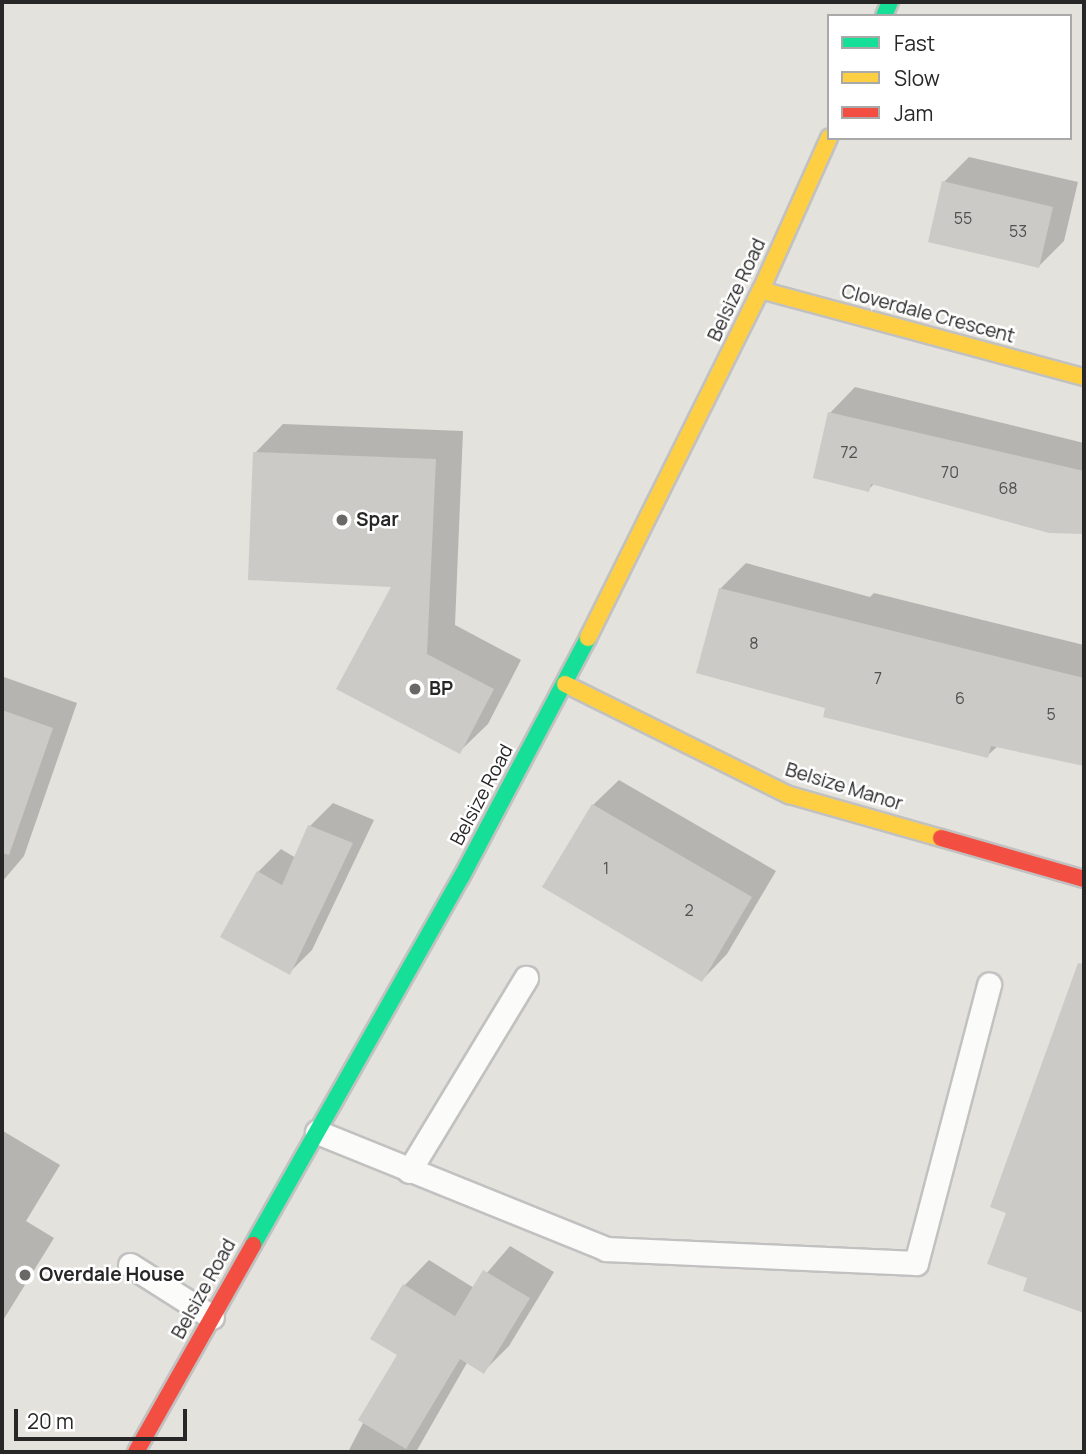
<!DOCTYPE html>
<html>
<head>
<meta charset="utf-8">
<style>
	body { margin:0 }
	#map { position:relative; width:1086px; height:1454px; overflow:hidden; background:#e4e2dc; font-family:Manrope,sans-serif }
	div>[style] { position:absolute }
	.shadow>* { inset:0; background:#0003 }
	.building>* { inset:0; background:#cccac6 }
	.roads { filter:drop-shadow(2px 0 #c2c1c1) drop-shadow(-2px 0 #c2c1c1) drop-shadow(0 2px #c2c1c1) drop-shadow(0 -2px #c2c1c1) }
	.lane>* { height:23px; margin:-11.5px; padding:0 11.5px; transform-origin:11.5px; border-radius:11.5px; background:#fbfbfa }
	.fast>* { height:16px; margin:-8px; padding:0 8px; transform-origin:8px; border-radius:8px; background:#16e098 }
	.slow>* { height:16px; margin:-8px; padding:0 8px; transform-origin:8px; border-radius:8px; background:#ffcf43 }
	.jam>* { height:16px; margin:-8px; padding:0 8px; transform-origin:8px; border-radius:8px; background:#f24e42 }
	.dots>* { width:19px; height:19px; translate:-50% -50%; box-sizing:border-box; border:4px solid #fff; border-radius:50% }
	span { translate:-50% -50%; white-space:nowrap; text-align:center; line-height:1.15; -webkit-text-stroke:5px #fff; paint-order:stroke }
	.number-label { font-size:16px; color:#515050 }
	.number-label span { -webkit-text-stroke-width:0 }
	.street-label { font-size:19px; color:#272727 }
	.poi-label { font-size:19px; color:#272727; font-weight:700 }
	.left { translate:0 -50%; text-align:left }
	.frame { position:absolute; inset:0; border:4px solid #272727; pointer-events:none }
	.legend { position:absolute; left:827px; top:14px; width:245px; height:126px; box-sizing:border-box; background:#fff; border:2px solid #a9a9a9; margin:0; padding:9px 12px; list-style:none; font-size:21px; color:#272727 }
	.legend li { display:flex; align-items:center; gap:14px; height:35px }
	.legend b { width:35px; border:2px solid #a9a9a9 }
	.scale { position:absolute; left:14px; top:1409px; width:173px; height:32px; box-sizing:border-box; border:4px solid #272727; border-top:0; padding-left:9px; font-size:21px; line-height:24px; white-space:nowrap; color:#272727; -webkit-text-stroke:5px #fff; paint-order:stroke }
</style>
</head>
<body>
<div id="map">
	<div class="shadow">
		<div style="clip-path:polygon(969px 157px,1078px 182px,1064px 241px,1039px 266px,944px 182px)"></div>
		<div style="clip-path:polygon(855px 387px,1084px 443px,1084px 533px,1049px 531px,875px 483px,868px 490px,830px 413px)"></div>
		<div style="clip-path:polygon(283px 424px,463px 431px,455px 625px,521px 660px,488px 724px,459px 752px,394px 585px,255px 453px)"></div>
		<div style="clip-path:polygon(746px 563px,870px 597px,874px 593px,1084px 645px,1084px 764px,998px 746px,987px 756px,827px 707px,720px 589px)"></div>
		<div style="clip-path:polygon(4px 677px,77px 703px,24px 856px,2px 882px)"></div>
		<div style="clip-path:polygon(619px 780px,776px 871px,727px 954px,702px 980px,593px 805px)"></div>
		<div style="clip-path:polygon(333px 803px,374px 820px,312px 950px,289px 973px,258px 872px,281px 849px,296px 858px,310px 826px)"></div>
		<div style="clip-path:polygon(1084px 993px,1084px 1311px,1025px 1289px,1030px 1277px,1008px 1212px,1061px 1016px)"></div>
		<div style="clip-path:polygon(3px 1131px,60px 1165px,26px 1221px,54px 1238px,2px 1322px)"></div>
		<div style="clip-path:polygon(510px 1246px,554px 1272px,509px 1346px,484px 1371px,468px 1361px,416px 1452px,348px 1452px,399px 1354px,404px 1286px,429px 1260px,474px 1288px)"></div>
	</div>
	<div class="building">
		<div style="clip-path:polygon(942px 181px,1053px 207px,1039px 268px,928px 242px)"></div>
		<div style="clip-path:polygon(828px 412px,1084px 471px,1084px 534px,1049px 533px,871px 484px,869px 492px,813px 478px)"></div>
		<div style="clip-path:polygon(253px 452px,436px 459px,427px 654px,494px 689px,460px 754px,336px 689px,391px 587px,248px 580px)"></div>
		<div style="clip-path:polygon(719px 588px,1084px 678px,1084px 766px,991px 746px,988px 758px,823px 717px,825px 708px,696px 673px)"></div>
		<div style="clip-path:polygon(2px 710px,53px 728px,9px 855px,2px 853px)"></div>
		<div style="clip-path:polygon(592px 804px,752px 897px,702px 982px,542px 887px)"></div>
		<div style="clip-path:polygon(308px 825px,353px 843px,290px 975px,220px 937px,257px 871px,282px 885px)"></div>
		<div style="clip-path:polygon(1078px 963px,1084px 964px,1084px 1313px,1023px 1291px,1027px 1278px,987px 1264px,1006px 1213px,990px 1207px)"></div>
		<div style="clip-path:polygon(483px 1270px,530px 1298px,484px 1374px,460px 1359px,406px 1449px,358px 1420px,397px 1355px,370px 1339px,403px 1284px,455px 1316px)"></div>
	</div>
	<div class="roads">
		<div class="lane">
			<div style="left:317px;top:1132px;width:312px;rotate:22deg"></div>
			<div style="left:606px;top:1249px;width:310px;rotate:2.6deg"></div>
			<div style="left:916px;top:1263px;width:288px;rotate:-75.3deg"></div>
			<div style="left:409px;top:1171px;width:226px;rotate:-58.8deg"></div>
			<div style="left:130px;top:1265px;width:97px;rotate:32.4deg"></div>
		</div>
		<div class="fast">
			<div style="left:884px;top:16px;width:15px;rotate:-67deg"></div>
			<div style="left:253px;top:1245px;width:424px;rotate:-60.5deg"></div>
			<div style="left:462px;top:876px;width:269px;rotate:-62.1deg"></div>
		</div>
		<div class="slow">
			<div style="left:761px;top:290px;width:335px;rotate:15.1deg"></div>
			<div style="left:588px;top:638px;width:389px;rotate:-63.6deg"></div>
			<div style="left:761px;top:290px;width:167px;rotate:-65.9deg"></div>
			<div style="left:565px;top:684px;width:250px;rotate:26.4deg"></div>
			<div style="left:789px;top:795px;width:158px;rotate:15.8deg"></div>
		</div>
		<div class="jam">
			<div style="left:941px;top:838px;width:149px;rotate:16deg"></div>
			<div style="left:136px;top:1452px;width:238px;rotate:-60.5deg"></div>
		</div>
	</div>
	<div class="dots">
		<div style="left:342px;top:520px;background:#696866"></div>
		<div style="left:415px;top:689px;background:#696866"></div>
		<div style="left:25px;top:1275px;background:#696866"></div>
	</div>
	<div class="number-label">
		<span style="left:963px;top:218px">55</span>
		<span style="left:1018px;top:231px">53</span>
		<span style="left:849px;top:452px">72</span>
		<span style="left:950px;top:472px">70</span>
		<span style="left:1008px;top:488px">68</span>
		<span style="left:754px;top:643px">8</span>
		<span style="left:878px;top:678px">7</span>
		<span style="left:960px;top:698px">6</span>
		<span style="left:1051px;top:714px">5</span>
		<span style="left:606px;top:868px">1</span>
		<span style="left:689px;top:910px">2</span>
	</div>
	<div class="street-label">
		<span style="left:737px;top:290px;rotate:-65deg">Belsize Road</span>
		<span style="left:928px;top:314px;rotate:15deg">Cloverdale Crescent</span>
		<span style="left:844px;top:787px;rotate:17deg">Belsize Manor</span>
		<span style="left:482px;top:795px;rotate:-62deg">Belsize Road</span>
		<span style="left:204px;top:1289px;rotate:-61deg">Belsize Road</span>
	</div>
	<div class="poi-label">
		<span class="left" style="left:356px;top:520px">Spar</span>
		<span class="left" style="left:429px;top:689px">BP</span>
		<span class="left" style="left:39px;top:1275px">Overdale House</span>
	</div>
	<div class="frame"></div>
	<ul class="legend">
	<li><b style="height:9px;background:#16e098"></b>Fast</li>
	<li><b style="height:9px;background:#ffcf43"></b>Slow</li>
	<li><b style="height:9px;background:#f24e42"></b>Jam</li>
	</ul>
	<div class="scale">20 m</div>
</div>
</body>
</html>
